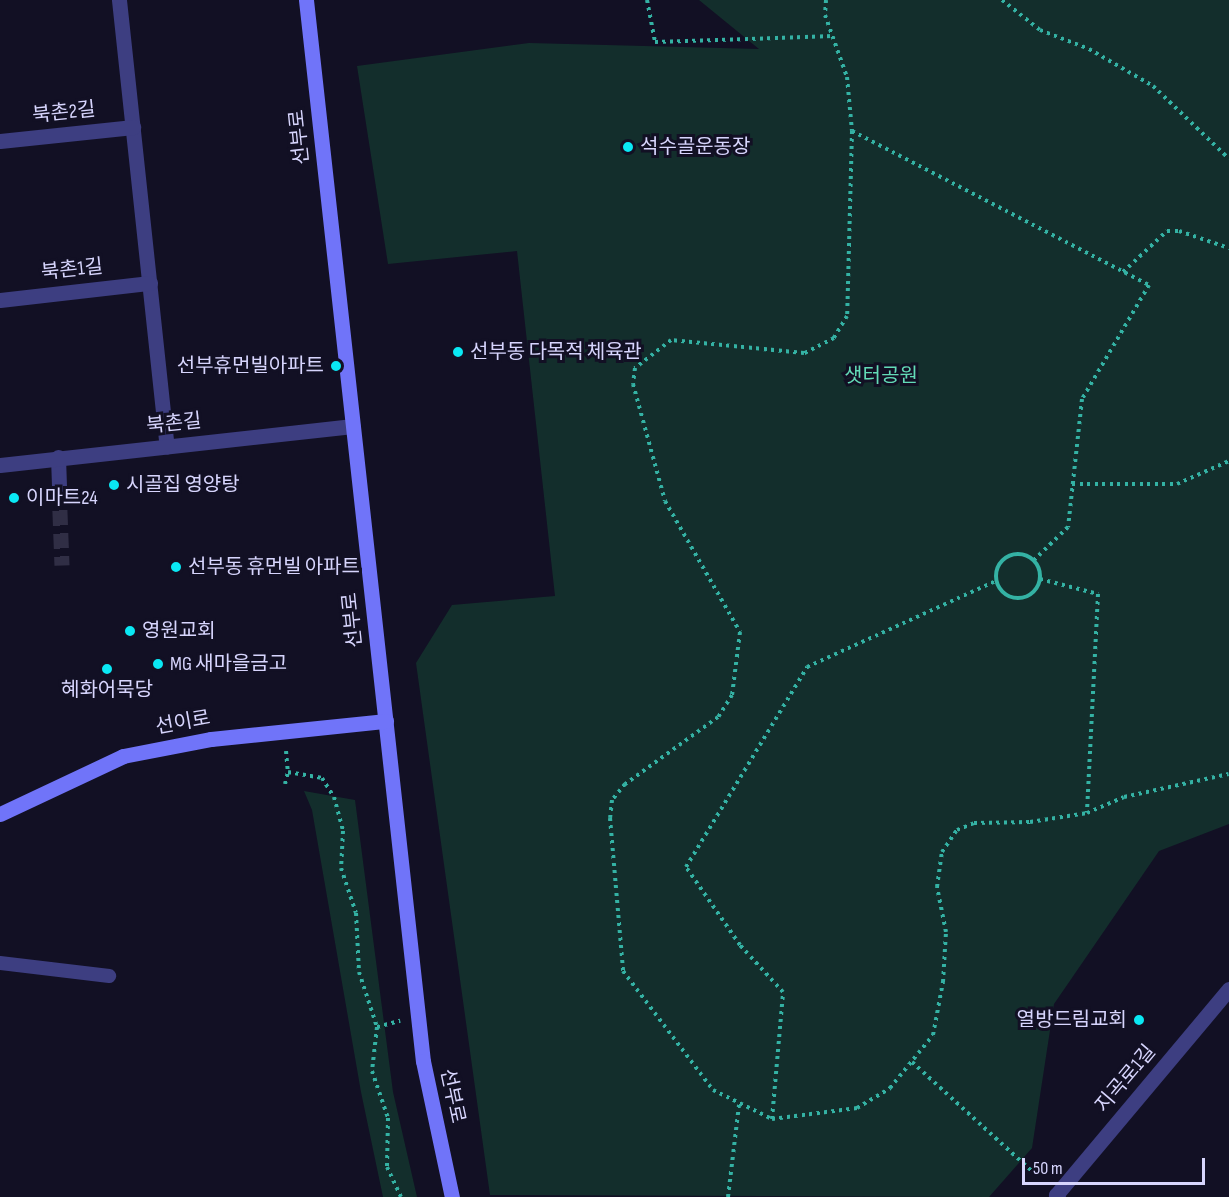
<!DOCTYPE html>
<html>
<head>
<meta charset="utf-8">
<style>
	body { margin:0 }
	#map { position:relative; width:1229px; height:1197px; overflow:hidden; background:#121024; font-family:"Sofia Sans Condensed","Noto Sans KR",sans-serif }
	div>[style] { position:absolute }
	.green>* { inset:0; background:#132e2c }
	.street-tunnel>* { height:15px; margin-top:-7.5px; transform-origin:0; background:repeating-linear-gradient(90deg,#302e45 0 15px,transparent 0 23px) }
	.path>* { height:4px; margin-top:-2px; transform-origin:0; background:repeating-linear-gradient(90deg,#34b2a4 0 3px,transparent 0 7.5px) }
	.path>.ring { margin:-2px; padding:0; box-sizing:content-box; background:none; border:4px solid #34b2a4; border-radius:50% }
	.lane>* { height:14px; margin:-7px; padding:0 7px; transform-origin:7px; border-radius:7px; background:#3d3e81 }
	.street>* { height:15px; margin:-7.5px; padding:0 7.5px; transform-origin:7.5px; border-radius:7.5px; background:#3d3e81 }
	.secondary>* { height:15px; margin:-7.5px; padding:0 7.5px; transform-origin:7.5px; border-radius:7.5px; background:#7074f9 }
	.dots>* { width:16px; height:16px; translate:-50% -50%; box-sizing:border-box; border:3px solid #121024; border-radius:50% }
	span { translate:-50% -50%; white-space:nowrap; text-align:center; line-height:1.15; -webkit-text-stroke:6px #121024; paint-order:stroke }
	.street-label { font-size:20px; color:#d7d5fd }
	.poi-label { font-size:20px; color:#d7d5fd }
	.left { translate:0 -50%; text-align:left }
	.right { translate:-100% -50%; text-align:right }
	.park-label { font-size:20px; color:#63dbb7 }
	.scale { position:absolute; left:1022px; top:1158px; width:183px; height:27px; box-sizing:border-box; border:3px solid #d7d5fd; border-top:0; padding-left:8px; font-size:18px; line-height:21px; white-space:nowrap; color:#d7d5fd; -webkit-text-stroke:4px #121024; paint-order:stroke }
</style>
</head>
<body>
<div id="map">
	<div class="green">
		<div style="clip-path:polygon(699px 0,1229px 0,1229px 824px,1159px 851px,1054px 1004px,1032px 1148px,989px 1197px,490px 1195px,416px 663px,452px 605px,555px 596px,517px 251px,388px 264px,357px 66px,529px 43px,759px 49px)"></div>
		<div style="clip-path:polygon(304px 791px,355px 800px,393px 1092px,417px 1197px,383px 1197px,361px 1092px,312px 810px)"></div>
	</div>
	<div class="street-tunnel">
		<div style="left:59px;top:487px;width:78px;rotate:87.8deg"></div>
	</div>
	<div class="path">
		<div style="left:647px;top:0;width:43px;rotate:79.2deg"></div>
		<div style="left:655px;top:42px;width:178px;rotate:-1.9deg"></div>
		<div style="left:826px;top:0;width:15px;rotate:94deg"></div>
		<div style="left:825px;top:15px;width:66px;rotate:70.5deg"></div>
		<div style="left:847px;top:77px;width:54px;rotate:84.7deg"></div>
		<div style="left:852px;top:131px;width:185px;rotate:91.5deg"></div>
		<div style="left:847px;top:316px;width:26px;rotate:121deg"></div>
		<div style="left:834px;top:338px;width:34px;rotate:153deg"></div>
		<div style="left:804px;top:353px;width:134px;rotate:-174.4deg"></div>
		<div style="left:671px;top:340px;width:46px;rotate:142.1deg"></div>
		<div style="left:635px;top:368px;width:16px;rotate:97deg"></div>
		<div style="left:633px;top:384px;width:121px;rotate:74.7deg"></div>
		<div style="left:665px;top:501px;width:151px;rotate:60.2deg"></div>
		<div style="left:740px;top:632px;width:64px;rotate:97.2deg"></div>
		<div style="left:732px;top:695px;width:26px;rotate:122deg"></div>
		<div style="left:718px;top:717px;width:115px;rotate:144.2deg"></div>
		<div style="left:625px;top:784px;width:21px;rotate:129deg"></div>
		<div style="left:612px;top:800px;width:18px;rotate:96deg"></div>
		<div style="left:610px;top:818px;width:154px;rotate:85.1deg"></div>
		<div style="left:623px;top:971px;width:149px;rotate:52.9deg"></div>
		<div style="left:713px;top:1090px;width:66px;rotate:26.2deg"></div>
		<div style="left:772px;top:1119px;width:86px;rotate:-7.4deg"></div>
		<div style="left:857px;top:1108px;width:39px;rotate:-31deg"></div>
		<div style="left:890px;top:1088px;width:68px;rotate:-50.9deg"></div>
		<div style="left:933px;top:1035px;width:54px;rotate:-79.3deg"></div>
		<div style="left:943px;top:982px;width:50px;rotate:-86.6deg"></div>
		<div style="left:946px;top:932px;width:46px;rotate:-101.3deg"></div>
		<div style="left:937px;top:887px;width:35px;rotate:-82deg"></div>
		<div style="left:942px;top:852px;width:27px;rotate:-56deg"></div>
		<div style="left:957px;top:830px;width:18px;rotate:-22deg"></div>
		<div style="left:974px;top:823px;width:56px;rotate:-1deg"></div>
		<div style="left:1030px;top:822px;width:58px;rotate:-9deg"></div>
		<div style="left:1087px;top:813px;width:40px;rotate:-23.4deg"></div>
		<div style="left:1124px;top:797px;width:107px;rotate:-12.4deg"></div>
		<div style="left:1002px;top:0;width:48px;rotate:38.3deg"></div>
		<div style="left:1040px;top:30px;width:53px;rotate:21.2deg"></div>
		<div style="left:1089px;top:49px;width:74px;rotate:30deg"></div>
		<div style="left:1153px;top:86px;width:105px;rotate:43.8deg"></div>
		<div style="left:852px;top:131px;width:335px;rotate:27.4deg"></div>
		<div style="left:1149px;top:285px;width:132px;rotate:120.4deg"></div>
		<div style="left:1082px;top:399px;width:129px;rotate:96.2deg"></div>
		<div style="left:1068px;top:527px;width:47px;rotate:135.9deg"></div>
		<div style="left:1123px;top:272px;width:60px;rotate:-43deg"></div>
		<div style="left:1167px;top:231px;width:12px"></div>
		<div style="left:1179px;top:231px;width:53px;rotate:18.8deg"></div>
		<div style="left:1072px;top:484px;width:105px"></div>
		<div style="left:1177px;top:484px;width:57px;rotate:-23.9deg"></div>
		<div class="ring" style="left:996px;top:554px;width:40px;height:40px"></div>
		<div style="left:1040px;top:579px;width:60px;rotate:14.5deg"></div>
		<div style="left:1098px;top:594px;width:219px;rotate:92.9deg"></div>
		<div style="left:286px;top:751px;width:21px;rotate:85deg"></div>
		<div style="left:288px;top:772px;width:35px;rotate:10deg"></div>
		<div style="left:322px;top:778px;width:22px;rotate:58deg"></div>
		<div style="left:334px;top:797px;width:35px;rotate:75deg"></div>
		<div style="left:343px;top:831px;width:37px;rotate:93deg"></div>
		<div style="left:341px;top:868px;width:47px;rotate:71.6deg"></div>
		<div style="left:356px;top:913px;width:59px;rotate:87.1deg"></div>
		<div style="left:359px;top:972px;width:58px;rotate:71.9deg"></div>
		<div style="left:377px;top:1027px;width:24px;rotate:-15deg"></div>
		<div style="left:285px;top:784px;width:12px;rotate:-76deg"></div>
		<div style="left:377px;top:1027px;width:44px;rotate:96.5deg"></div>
		<div style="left:372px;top:1071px;width:50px;rotate:71.2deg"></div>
		<div style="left:388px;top:1118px;width:49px;rotate:91.2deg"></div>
		<div style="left:387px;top:1167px;width:33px;rotate:65deg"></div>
		<div style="left:912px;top:1062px;width:164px;rotate:42.3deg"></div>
		<div style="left:772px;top:1119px;width:127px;rotate:-85deg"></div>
		<div style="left:783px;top:992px;width:64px;rotate:-132.5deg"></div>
		<div style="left:740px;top:945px;width:95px;rotate:-124.7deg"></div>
		<div style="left:686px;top:867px;width:234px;rotate:-58.8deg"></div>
		<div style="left:807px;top:667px;width:208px;rotate:-24.5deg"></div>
		<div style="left:728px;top:1197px;width:93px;rotate:-83.2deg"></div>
	</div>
	<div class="lane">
		<div style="left:0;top:963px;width:110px;rotate:6.8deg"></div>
	</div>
	<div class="street">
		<div style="left:119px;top:0;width:449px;rotate:83.9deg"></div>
		<div style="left:0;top:141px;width:134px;rotate:-6deg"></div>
		<div style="left:0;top:300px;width:151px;rotate:-6.5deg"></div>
		<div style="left:58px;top:457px;width:30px;rotate:88deg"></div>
		<div style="left:0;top:465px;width:355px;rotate:-6.3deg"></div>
		<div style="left:1058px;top:1197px;width:3px;rotate:-135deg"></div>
		<div style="left:1056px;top:1195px;width:269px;rotate:-50deg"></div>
	</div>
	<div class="secondary">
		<div style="left:306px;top:0;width:1067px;rotate:83.71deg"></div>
		<div style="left:423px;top:1061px;width:139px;rotate:78deg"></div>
		<div style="left:0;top:814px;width:136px;rotate:-25.2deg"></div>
		<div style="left:123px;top:756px;width:90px;rotate:-10.9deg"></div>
		<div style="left:211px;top:739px;width:176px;rotate:-5.9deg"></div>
	</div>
	<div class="dots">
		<div style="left:628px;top:147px;background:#0ae8f4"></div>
		<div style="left:458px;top:352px;background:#0ae8f4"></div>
		<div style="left:336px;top:366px;background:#0ae8f4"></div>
		<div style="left:114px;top:485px;background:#0ae8f4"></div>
		<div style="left:14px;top:498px;background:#0ae8f4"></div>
		<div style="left:176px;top:567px;background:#0ae8f4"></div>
		<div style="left:130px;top:631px;background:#0ae8f4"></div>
		<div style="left:158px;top:664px;background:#0ae8f4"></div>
		<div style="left:107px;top:669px;background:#0ae8f4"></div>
		<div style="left:1139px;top:1020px;background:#0ae8f4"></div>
	</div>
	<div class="street-label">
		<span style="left:64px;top:113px;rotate:-6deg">북촌2길</span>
		<span style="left:300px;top:137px;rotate:-96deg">선부로</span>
		<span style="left:72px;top:270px;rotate:-6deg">북촌1길</span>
		<span style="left:174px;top:424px;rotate:-6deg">북촌길</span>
		<span style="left:353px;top:620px;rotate:-96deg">선부로</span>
		<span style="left:183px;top:723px;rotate:-10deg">선이로</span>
		<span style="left:1126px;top:1079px;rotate:-50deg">지곡로1길</span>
		<span style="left:452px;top:1096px;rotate:78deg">선부로</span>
	</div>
	<div class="poi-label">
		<span class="left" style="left:640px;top:147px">석수골운동장</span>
		<span class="left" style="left:470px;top:352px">선부동 다목적 체육관</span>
		<span class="right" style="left:324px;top:366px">선부휴먼빌아파트</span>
		<span class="left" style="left:126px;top:485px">시골집 영양탕</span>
		<span class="left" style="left:26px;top:498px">이마트24</span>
		<span class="left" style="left:188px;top:567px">선부동 휴먼빌 아파트</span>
		<span class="left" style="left:142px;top:631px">영원교회</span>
		<span class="left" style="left:170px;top:664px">MG 새마을금고</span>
		<span style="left:107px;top:690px">혜화어묵당</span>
		<span class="right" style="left:1127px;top:1020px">열방드림교회</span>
	</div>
	<div class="park-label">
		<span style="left:881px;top:376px">샛터공원</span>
	</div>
	<div class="scale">50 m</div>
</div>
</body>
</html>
